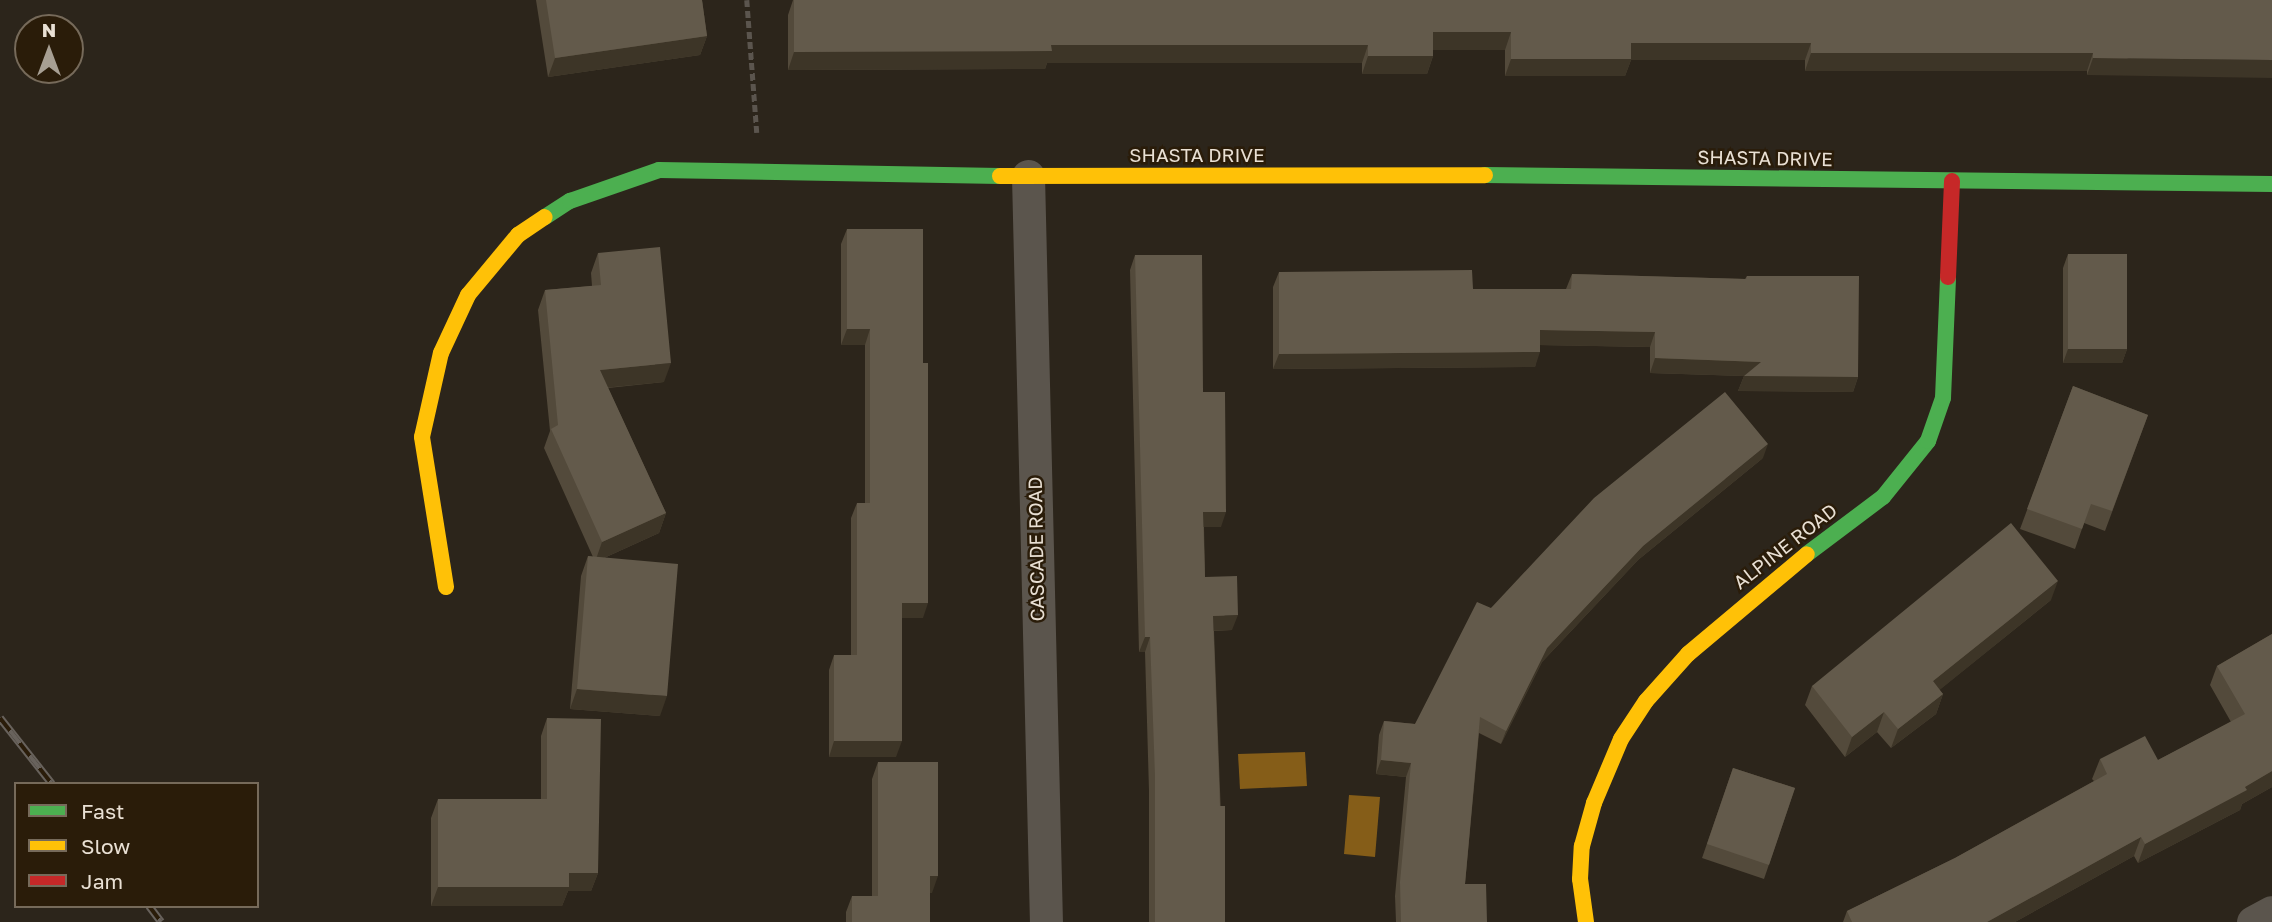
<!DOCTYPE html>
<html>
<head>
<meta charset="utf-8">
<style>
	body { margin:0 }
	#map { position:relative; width:2272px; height:922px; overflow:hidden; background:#2c251b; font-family:"Golos Text",sans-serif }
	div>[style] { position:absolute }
	.water>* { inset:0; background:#855d18 }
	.path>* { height:4.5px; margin-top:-2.25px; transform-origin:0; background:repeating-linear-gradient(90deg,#5b554e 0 7px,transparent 0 10.5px) }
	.street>* { height:33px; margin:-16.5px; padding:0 16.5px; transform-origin:16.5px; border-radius:16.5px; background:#5b554d }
	.fast>* { height:16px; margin:-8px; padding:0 8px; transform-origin:8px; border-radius:8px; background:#4caf50 }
	.slow>* { height:16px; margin:-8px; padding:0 8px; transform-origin:8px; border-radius:8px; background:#ffc107 }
	.jam>* { height:16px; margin:-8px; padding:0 8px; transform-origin:8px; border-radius:8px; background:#c62828 }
	.rail>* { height:8px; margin-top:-4px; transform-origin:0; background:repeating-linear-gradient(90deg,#2a1c09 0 16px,#68625c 0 32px); box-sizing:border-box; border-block:2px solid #68625c }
	.wall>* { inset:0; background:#534a3b }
	.shaded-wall>* { inset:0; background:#3d3527 }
	.building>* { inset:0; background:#635a4b }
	span { translate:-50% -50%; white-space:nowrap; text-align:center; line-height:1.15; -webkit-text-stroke:5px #2a1c09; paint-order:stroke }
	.street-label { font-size:19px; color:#e9e0d4 }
	.legend { position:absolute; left:14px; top:782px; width:245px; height:126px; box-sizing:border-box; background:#2a1c09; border:2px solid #766a5a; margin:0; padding:9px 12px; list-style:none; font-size:21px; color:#e9e0d4 }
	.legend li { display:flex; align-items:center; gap:14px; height:35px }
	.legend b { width:35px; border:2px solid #766a5a }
	.north { position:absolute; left:14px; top:14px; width:70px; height:70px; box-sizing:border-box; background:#2a1c09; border:2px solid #766a5a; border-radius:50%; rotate:0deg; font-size:19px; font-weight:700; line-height:28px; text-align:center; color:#e9e0d4 }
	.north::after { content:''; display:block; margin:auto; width:24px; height:32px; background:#a79f93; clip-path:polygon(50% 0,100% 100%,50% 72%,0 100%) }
</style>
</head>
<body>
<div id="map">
	<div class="water">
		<div style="clip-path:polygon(1305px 752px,1307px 786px,1240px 789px,1238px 754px)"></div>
		<div style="clip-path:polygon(1349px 795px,1380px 797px,1375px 857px,1344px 854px)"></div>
	</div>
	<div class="path">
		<div style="left:747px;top:0;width:133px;rotate:85.7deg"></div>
	</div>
	<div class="street">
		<div style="left:1028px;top:176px;width:746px;rotate:88.62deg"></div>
		<div style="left:2253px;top:922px;width:21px;rotate:-28deg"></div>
	</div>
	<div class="fast">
		<div style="left:1485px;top:175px;width:787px;rotate:0.66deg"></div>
		<div style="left:545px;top:217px;width:30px;rotate:-33deg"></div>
		<div style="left:570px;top:201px;width:94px;rotate:-19.2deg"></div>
		<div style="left:659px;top:170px;width:341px;rotate:1deg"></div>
		<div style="left:1807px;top:554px;width:95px;rotate:-36.9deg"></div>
		<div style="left:1883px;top:497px;width:72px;rotate:-51.2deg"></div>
		<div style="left:1928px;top:441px;width:46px;rotate:-70.8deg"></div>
		<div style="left:1943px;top:398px;width:121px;rotate:-87.6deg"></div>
	</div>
	<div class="slow">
		<div style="left:1000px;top:176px;width:485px;rotate:-0.1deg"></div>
		<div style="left:446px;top:587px;width:152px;rotate:-99.1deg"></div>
		<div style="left:422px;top:437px;width:86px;rotate:-77.3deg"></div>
		<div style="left:441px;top:353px;width:64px;rotate:-65deg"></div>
		<div style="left:468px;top:295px;width:78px;rotate:-50.2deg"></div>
		<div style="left:518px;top:235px;width:32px;rotate:-34deg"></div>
		<div style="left:1586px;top:922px;width:43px;rotate:-97.9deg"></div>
		<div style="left:1580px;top:879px;width:33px;rotate:-87deg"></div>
		<div style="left:1582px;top:846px;width:45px;rotate:-74.4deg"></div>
		<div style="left:1594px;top:803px;width:69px;rotate:-67.1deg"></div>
		<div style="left:1621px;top:739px;width:45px;rotate:-56.7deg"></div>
		<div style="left:1646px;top:701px;width:63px;rotate:-48.2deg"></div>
		<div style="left:1688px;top:654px;width:155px;rotate:-40deg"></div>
	</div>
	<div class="jam">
		<div style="left:1948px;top:277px;width:96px;rotate:-87.6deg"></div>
	</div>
	<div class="rail">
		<div style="left:0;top:718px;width:84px;rotate:51.8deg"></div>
		<div style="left:149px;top:906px;width:20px;rotate:53deg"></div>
	</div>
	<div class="wall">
		<div style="clip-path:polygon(536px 0,702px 0,707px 36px,700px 55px,548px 77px)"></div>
		<div style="clip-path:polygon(793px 0,2272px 0,2087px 75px,2087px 71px,1805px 71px,1805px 60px,1631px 60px,1625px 76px,1505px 76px,1505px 50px,1433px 50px,1433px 56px,1427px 74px,1362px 74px,1362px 63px,1047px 63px,1045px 69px,788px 70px,788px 15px)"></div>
		<div style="clip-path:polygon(847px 229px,923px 229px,923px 618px,902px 618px,896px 757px,829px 757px,829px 670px,834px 655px,851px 655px,851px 518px,857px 503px,865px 503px,865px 345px,841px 345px,841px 244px)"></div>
		<div style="clip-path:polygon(598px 253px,664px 382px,608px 388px,666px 513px,659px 533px,604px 558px,660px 716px,570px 709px,581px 576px,588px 556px,593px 557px,544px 448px,550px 431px,538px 310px,545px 290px,592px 286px,591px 273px)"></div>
		<div style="clip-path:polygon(2068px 254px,2127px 349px,2122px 363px,2063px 363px,2063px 268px)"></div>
		<div style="clip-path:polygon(1135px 255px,1203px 392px,1221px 527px,1204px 527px,1205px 577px,1232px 630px,1214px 631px,1225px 922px,1149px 922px,1149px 791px,1145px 652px,1139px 652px,1130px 270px)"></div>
		<div style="clip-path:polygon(1279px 272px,1473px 289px,1566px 289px,1572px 274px,1745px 279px,1747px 276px,1858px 377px,1853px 392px,1738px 391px,1744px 376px,1650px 373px,1650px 347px,1540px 345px,1535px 367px,1273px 369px,1273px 287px)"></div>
		<div style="clip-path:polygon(2073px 386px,2148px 415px,2105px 531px,2084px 523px,2075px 549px,2020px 529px)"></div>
		<div style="clip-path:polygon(1763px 458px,1638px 560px,1542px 662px,1501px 744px,1479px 733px,1465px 884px,1487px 922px,1396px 922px,1395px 896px,1406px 777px,1376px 774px,1379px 735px,1384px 721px,1415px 724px,1491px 608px)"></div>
		<div style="clip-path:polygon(2051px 600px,1939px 690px,1943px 694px,1936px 714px,1891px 748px,1877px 732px,1845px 757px,1805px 705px,1812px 686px)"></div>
		<div style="clip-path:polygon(2272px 634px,2272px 787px,2242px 804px,2240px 810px,2138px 863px,2134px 856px,2015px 922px,1843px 922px,1847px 911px,1955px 858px,2094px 781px,2092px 779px,2100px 759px,2158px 760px,2231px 722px,2210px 685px,2217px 666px)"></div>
		<div style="clip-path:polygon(547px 718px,598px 873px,591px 891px,568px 891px,562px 906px,431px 906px,431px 818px,438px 799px,541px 799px,541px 736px)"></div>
		<div style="clip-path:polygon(878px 762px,932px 893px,930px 893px,930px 922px,846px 922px,846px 912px,852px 896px,872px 896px,872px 779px)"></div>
		<div style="clip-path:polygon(1733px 768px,1795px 788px,1764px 879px,1702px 858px)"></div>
	</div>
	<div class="shaded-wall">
		<div style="clip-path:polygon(1433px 32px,1511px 32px,1505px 50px,1427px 50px)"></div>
		<div style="clip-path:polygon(707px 36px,700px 55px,548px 77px,555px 58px)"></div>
		<div style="clip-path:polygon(1631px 43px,1811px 43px,1805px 60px,1631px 60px,1625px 76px,1505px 76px,1511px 59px)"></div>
		<div style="clip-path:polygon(1051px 45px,1368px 45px,1362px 63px,1047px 63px,1045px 69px,788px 70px,794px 52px)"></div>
		<div style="clip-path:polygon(1811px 53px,2093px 53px,2087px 71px,1805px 71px)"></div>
		<div style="clip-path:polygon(1368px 56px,1433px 56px,1427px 74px,1362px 74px)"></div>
		<div style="clip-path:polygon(2093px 58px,2272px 60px,2272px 78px,2087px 75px)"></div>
		<div style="clip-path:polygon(847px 329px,870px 329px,865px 345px,841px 345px)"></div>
		<div style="clip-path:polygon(1540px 330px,1655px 332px,1650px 347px,1535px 345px)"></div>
		<div style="clip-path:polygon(2068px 349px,2127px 349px,2122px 363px,2063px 363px)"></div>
		<div style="clip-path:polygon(1540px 352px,1535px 367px,1273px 369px,1279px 354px)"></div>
		<div style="clip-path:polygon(1655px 358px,1761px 362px,1858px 377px,1853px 392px,1738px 391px,1744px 376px,1650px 373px)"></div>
		<div style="clip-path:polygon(671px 363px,664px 382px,593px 389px,600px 370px)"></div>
		<div style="clip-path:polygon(1768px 444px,1763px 458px,1638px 560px,1542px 662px,1501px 744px,1506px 731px,1547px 648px,1643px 546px)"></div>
		<div style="clip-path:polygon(1203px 512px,1226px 512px,1221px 527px,1198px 527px)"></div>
		<div style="clip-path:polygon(666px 513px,659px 533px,595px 562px,602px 542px)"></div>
		<div style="clip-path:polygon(2058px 581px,2051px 600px,1926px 701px,1933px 681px)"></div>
		<div style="clip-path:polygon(902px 603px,928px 603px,923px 618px,896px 618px)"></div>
		<div style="clip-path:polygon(1238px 615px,1232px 630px,1208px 631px,1213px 616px)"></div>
		<div style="clip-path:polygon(1145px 637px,1150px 637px,1145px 652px,1139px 652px)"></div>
		<div style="clip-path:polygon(577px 689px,667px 696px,660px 716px,570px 709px)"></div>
		<div style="clip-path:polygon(1943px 694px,1936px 714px,1891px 748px,1898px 729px)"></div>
		<div style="clip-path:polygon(1884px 712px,1877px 732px,1845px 757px,1852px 737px)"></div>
		<div style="clip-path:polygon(834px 741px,902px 741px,896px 757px,829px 757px)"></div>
		<div style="clip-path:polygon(1381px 760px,1411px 763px,1406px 777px,1376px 774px)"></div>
		<div style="clip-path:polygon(2272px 771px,2272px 787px,2242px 804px,2240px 810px,2138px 863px,2145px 844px)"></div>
		<div style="clip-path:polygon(2141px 837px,2134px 856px,2015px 922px,1987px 922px)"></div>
		<div style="clip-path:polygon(569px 873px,598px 873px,591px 891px,568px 891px,562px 906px,431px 906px,438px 887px)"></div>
		<div style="clip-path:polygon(930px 876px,938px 876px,932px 893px,924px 893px)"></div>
	</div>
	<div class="building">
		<div style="clip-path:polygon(546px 0,702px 0,707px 36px,555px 58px)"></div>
		<div style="clip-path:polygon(794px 0,2272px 0,2272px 60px,2093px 58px,2093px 53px,1811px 53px,1811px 43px,1631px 43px,1631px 59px,1511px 59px,1511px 32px,1433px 32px,1433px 56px,1368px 56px,1368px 45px,1051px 45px,1052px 51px,794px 52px)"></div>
		<div style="clip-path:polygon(847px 229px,923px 229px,923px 363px,928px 363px,928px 603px,902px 603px,902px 741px,834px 741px,834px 655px,857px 655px,857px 503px,870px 503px,870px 329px,847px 329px)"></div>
		<div style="clip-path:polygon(660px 247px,671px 363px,600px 370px,666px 513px,602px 542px,551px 429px,558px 425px,545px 290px,601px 285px,598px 253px)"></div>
		<div style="clip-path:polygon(2068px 254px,2127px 254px,2127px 349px,2068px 349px)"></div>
		<div style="clip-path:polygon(1135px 255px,1202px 255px,1203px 392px,1225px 392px,1226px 512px,1203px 512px,1205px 577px,1237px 576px,1238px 615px,1213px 616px,1220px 806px,1225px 806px,1225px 922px,1155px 922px,1155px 776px,1150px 637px,1145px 637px)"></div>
		<div style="clip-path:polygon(1472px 270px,1473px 289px,1571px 289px,1572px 274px,1746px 279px,1747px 276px,1859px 276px,1858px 377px,1744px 376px,1761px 362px,1655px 358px,1655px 332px,1540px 330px,1540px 352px,1279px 354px,1279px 272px)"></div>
		<div style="clip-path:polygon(2073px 386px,2148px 415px,2112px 511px,2091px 504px,2082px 529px,2027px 509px)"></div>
		<div style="clip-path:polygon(1725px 392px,1768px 444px,1643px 546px,1547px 648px,1506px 731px,1480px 717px,1465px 884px,1486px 884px,1487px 922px,1401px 922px,1400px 882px,1411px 763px,1381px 760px,1384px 721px,1415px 724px,1477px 602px,1491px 608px,1594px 498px)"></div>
		<div style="clip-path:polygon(2011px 523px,2058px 581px,1933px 681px,1943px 694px,1898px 729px,1884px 712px,1852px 737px,1812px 686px)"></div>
		<div style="clip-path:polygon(588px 556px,678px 564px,667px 696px,577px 689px)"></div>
		<div style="clip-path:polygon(2272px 634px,2272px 771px,2245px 787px,2247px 790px,2145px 844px,2141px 837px,1987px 922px,1852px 922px,1847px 911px,1955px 858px,2107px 774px,2100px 759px,2145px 736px,2158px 760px,2245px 714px,2217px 666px)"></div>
		<div style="clip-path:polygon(547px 718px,601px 719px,598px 873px,569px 873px,569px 887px,438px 887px,438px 799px,547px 799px)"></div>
		<div style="clip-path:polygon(878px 762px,938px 762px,938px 876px,930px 876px,930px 922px,852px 922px,852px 896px,878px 896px)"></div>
		<div style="clip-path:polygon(1733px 768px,1795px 788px,1769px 865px,1707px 844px)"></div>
	</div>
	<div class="street-label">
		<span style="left:1197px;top:155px">SHASTA DRIVE</span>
		<span style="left:1765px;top:158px;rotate:1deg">SHASTA DRIVE</span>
		<span style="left:1785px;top:546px;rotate:-38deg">ALPINE ROAD</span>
		<span style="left:1036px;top:549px;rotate:-91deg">CASCADE ROAD</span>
	</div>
	<ul class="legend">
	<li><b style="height:9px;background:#4caf50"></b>Fast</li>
	<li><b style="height:9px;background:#ffc107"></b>Slow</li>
	<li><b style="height:9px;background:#c62828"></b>Jam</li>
	</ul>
	<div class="north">N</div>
</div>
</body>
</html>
